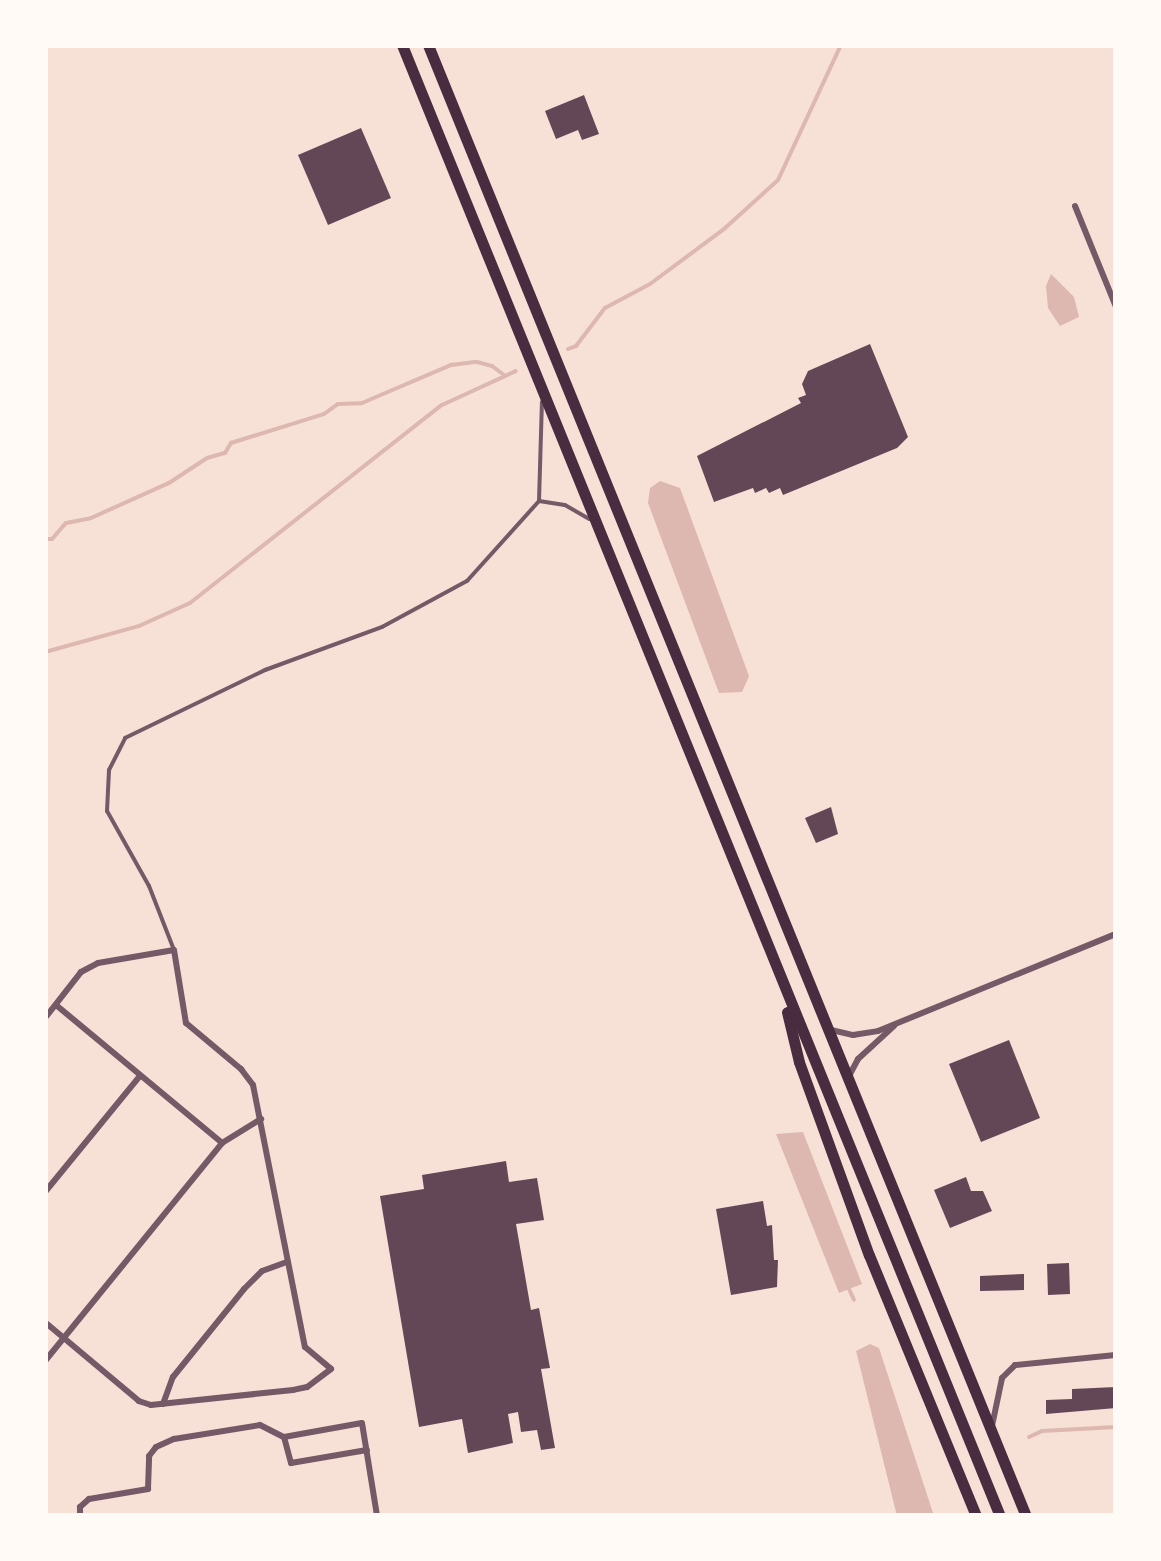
<!DOCTYPE html>
<html>
<head>
<meta charset="utf-8">
<style>
	body { margin:0 }
	#map { position:relative; width:1161px; height:1561px; overflow:hidden; background:#f7e1d7; font-family:"Crimson Pro",serif }
	div>[style] { position:absolute }
	.water>* { inset:0; background:#dcb8b0 }
	.stream>* { height:4px; margin:-2px; padding:0 2px; transform-origin:2px; border-radius:2px; background:#dcb8b0 }
	.building>* { inset:0; background:#644757 }
	.service>* { height:4px; margin:-2px; padding:0 2px; transform-origin:2px; border-radius:2px; background:#755966 }
	.minor>* { height:6px; margin:-3px; padding:0 3px; transform-origin:3px; border-radius:3px; background:#755966 }
	.trunk>* { height:11px; margin:-5.5px; padding:0 5.5px; transform-origin:5.5px; border-radius:5.5px; background:#4a2c40 }
	span { translate:-50% -50%; white-space:nowrap; text-align:center; line-height:1.15; -webkit-text-stroke:10px #fffaf5; paint-order:stroke }
	.frame { position:absolute; inset:0; border:48px solid #fffaf5; pointer-events:none }
</style>
</head>
<body>
<div id="map">
	<div class="water">
		<div style="clip-path:polygon(1051px 274px,1074px 297px,1079px 317px,1060px 326px,1048px 308px,1046px 286px)"></div>
		<div style="clip-path:polygon(660px 481px,680px 488px,749px 676px,742px 692px,719px 693px,648px 503px,650px 488px)"></div>
		<div style="clip-path:polygon(803px 1132px,862px 1284px,839px 1293px,776px 1134px)"></div>
		<div style="clip-path:polygon(870px 1344px,879px 1348px,934px 1516px,897px 1516px,856px 1351px)"></div>
	</div>
	<div class="stream">
		<div style="left:568px;top:349px;width:9px;rotate:-21deg"></div>
		<div style="left:576px;top:346px;width:48px;rotate:-52.7deg"></div>
		<div style="left:605px;top:308px;width:51px;rotate:-28.1deg"></div>
		<div style="left:650px;top:284px;width:92px;rotate:-36.6deg"></div>
		<div style="left:724px;top:229px;width:73px;rotate:-42.2deg"></div>
		<div style="left:778px;top:180px;width:149px;rotate:-65deg"></div>
		<div style="left:45px;top:539px;width:7px"></div>
		<div style="left:52px;top:539px;width:21px;rotate:-49deg"></div>
		<div style="left:66px;top:523px;width:25px;rotate:-11deg"></div>
		<div style="left:91px;top:518px;width:85px;rotate:-24.2deg"></div>
		<div style="left:169px;top:483px;width:45px;rotate:-33.3deg"></div>
		<div style="left:207px;top:458px;width:19px;rotate:-16deg"></div>
		<div style="left:225px;top:453px;width:12px;rotate:-59deg"></div>
		<div style="left:231px;top:443px;width:97px;rotate:-17.3deg"></div>
		<div style="left:324px;top:414px;width:17px;rotate:-36deg"></div>
		<div style="left:338px;top:404px;width:24px;rotate:-2deg"></div>
		<div style="left:362px;top:403px;width:97px;rotate:-23.1deg"></div>
		<div style="left:451px;top:365px;width:26px;rotate:-7deg"></div>
		<div style="left:477px;top:362px;width:16px;rotate:15deg"></div>
		<div style="left:492px;top:366px;width:15px;rotate:37deg"></div>
		<div style="left:45px;top:652px;width:98px;rotate:-15.5deg"></div>
		<div style="left:139px;top:626px;width:56px;rotate:-24.3deg"></div>
		<div style="left:190px;top:603px;width:320px;rotate:-38.2deg"></div>
		<div style="left:442px;top:405px;width:81px;rotate:-24.7deg"></div>
		<div style="left:848px;top:1287px;width:14px;rotate:65deg"></div>
		<div style="left:1029px;top:1437px;width:14px;rotate:-25deg"></div>
		<div style="left:1042px;top:1431px;width:74px;rotate:-3.1deg"></div>
	</div>
	<div class="building">
		<div style="clip-path:polygon(584px 95px,599px 134px,582px 140px,578px 130px,556px 139px,545px 111px)"></div>
		<div style="clip-path:polygon(361px 128px,391px 198px,328px 225px,298px 155px)"></div>
		<div style="clip-path:polygon(870px 344px,908px 437px,897px 448px,783px 495px,780px 488px,769px 493px,766px 488px,755px 493px,753px 488px,714px 502px,697px 456px,801px 403px,798px 398px,806px 395px,802px 384px,808px 371px)"></div>
		<div style="clip-path:polygon(831px 807px,838px 834px,816px 843px,805px 818px)"></div>
		<div style="clip-path:polygon(1009px 1040px,1040px 1118px,981px 1142px,949px 1064px)"></div>
		<div style="clip-path:polygon(506px 1161px,509px 1182px,537px 1178px,544px 1220px,516px 1224px,531px 1310px,539px 1308px,550px 1368px,541px 1369px,555px 1448px,541px 1450px,537px 1430px,521px 1432px,518px 1412px,508px 1414px,513px 1443px,468px 1453px,462px 1419px,419px 1427px,380px 1196px,424px 1189px,422px 1175px)"></div>
		<div style="clip-path:polygon(966px 1177px,971px 1191px,983px 1191px,992px 1211px,950px 1228px,934px 1190px)"></div>
		<div style="clip-path:polygon(763px 1201px,767px 1226px,772px 1225px,774px 1260px,778px 1260px,777px 1287px,731px 1295px,716px 1209px)"></div>
		<div style="clip-path:polygon(1069px 1263px,1070px 1294px,1048px 1295px,1047px 1264px)"></div>
		<div style="clip-path:polygon(1024px 1274px,1024px 1290px,980px 1291px,980px 1276px)"></div>
		<div style="clip-path:polygon(1116px 1387px,1116px 1408px,1046px 1414px,1046px 1400px,1072px 1399px,1072px 1389px)"></div>
	</div>
	<div class="service">
		<div style="left:539px;top:501px;width:26px;rotate:9deg"></div>
		<div style="left:565px;top:505px;width:28px;rotate:30deg"></div>
		<div style="left:174px;top:950px;width:69px;rotate:-111.3deg"></div>
		<div style="left:149px;top:886px;width:86px;rotate:-119.2deg"></div>
		<div style="left:107px;top:811px;width:41px;rotate:-87.2deg"></div>
		<div style="left:109px;top:770px;width:36px;rotate:-63deg"></div>
		<div style="left:125px;top:738px;width:156px;rotate:-25.9deg"></div>
		<div style="left:265px;top:670px;width:125px;rotate:-20.2deg"></div>
		<div style="left:382px;top:627px;width:97px;rotate:-28.4deg"></div>
		<div style="left:467px;top:581px;width:108px;rotate:-48deg"></div>
		<div style="left:539px;top:501px;width:99px;rotate:-88.3deg"></div>
	</div>
	<div class="minor">
		<div style="left:1075px;top:206px;width:109px;rotate:67.9deg"></div>
		<div style="left:56px;top:1005px;width:216px;rotate:39.7deg"></div>
		<div style="left:45px;top:1018px;width:58px;rotate:-52deg"></div>
		<div style="left:81px;top:972px;width:19px;rotate:-28deg"></div>
		<div style="left:98px;top:963px;width:77px;rotate:-9.7deg"></div>
		<div style="left:174px;top:950px;width:74px;rotate:80.7deg"></div>
		<div style="left:186px;top:1023px;width:72px;rotate:39.9deg"></div>
		<div style="left:241px;top:1069px;width:20px;rotate:53deg"></div>
		<div style="left:253px;top:1085px;width:267px;rotate:78.8deg"></div>
		<div style="left:305px;top:1347px;width:34px;rotate:40deg"></div>
		<div style="left:331px;top:1369px;width:30px;rotate:143deg"></div>
		<div style="left:307px;top:1387px;width:14px;rotate:168deg"></div>
		<div style="left:293px;top:1390px;width:143px;rotate:174deg"></div>
		<div style="left:151px;top:1405px;width:13px;rotate:-162deg"></div>
		<div style="left:139px;top:1401px;width:123px;rotate:-140deg"></div>
		<div style="left:827px;top:1029px;width:27px;rotate:13deg"></div>
		<div style="left:853px;top:1035px;width:25px;rotate:-9deg"></div>
		<div style="left:878px;top:1031px;width:257px;rotate:-22.2deg"></div>
		<div style="left:849px;top:1076px;width:19px;rotate:-62deg"></div>
		<div style="left:858px;top:1059px;width:49px;rotate:-42.5deg"></div>
		<div style="left:45px;top:1192px;width:149px;rotate:-50.7deg"></div>
		<div style="left:45px;top:1361px;width:281px;rotate:-50.9deg"></div>
		<div style="left:222px;top:1143px;width:46px;rotate:-31.6deg"></div>
		<div style="left:163px;top:1404px;width:29px;rotate:-70deg"></div>
		<div style="left:173px;top:1377px;width:113px;rotate:-51.1deg"></div>
		<div style="left:244px;top:1289px;width:25px;rotate:-45deg"></div>
		<div style="left:262px;top:1271px;width:27px;rotate:-20deg"></div>
		<div style="left:992px;top:1426px;width:49px;rotate:-78.2deg"></div>
		<div style="left:1002px;top:1378px;width:18px;rotate:-45deg"></div>
		<div style="left:1015px;top:1365px;width:101px;rotate:-5.7deg"></div>
		<div style="left:284px;top:1437px;width:79px;rotate:-10.2deg"></div>
		<div style="left:362px;top:1423px;width:94px;rotate:80.8deg"></div>
		<div style="left:80px;top:1516px;width:9px;rotate:-90deg"></div>
		<div style="left:80px;top:1507px;width:12px;rotate:-42deg"></div>
		<div style="left:89px;top:1499px;width:60px;rotate:-9.6deg"></div>
		<div style="left:148px;top:1489px;width:33px;rotate:-88deg"></div>
		<div style="left:149px;top:1456px;width:11px;rotate:-52deg"></div>
		<div style="left:156px;top:1447px;width:20px;rotate:-24deg"></div>
		<div style="left:174px;top:1439px;width:87px;rotate:-9.2deg"></div>
		<div style="left:260px;top:1425px;width:27px;rotate:27deg"></div>
		<div style="left:284px;top:1437px;width:27px;rotate:75deg"></div>
		<div style="left:291px;top:1463px;width:77px;rotate:-9.7deg"></div>
	</div>
	<div class="trunk">
		<div style="left:402px;top:45px;width:1588px;rotate:67.88deg"></div>
		<div style="left:428px;top:45px;width:1588px;rotate:67.88deg"></div>
		<div style="left:787px;top:1012px;width:51px;rotate:76.5deg"></div>
		<div style="left:799px;top:1062px;width:205px;rotate:70.1deg"></div>
		<div style="left:869px;top:1255px;width:282px;rotate:67.7deg"></div>
	</div>
	<div class="frame"></div>
</div>
</body>
</html>
